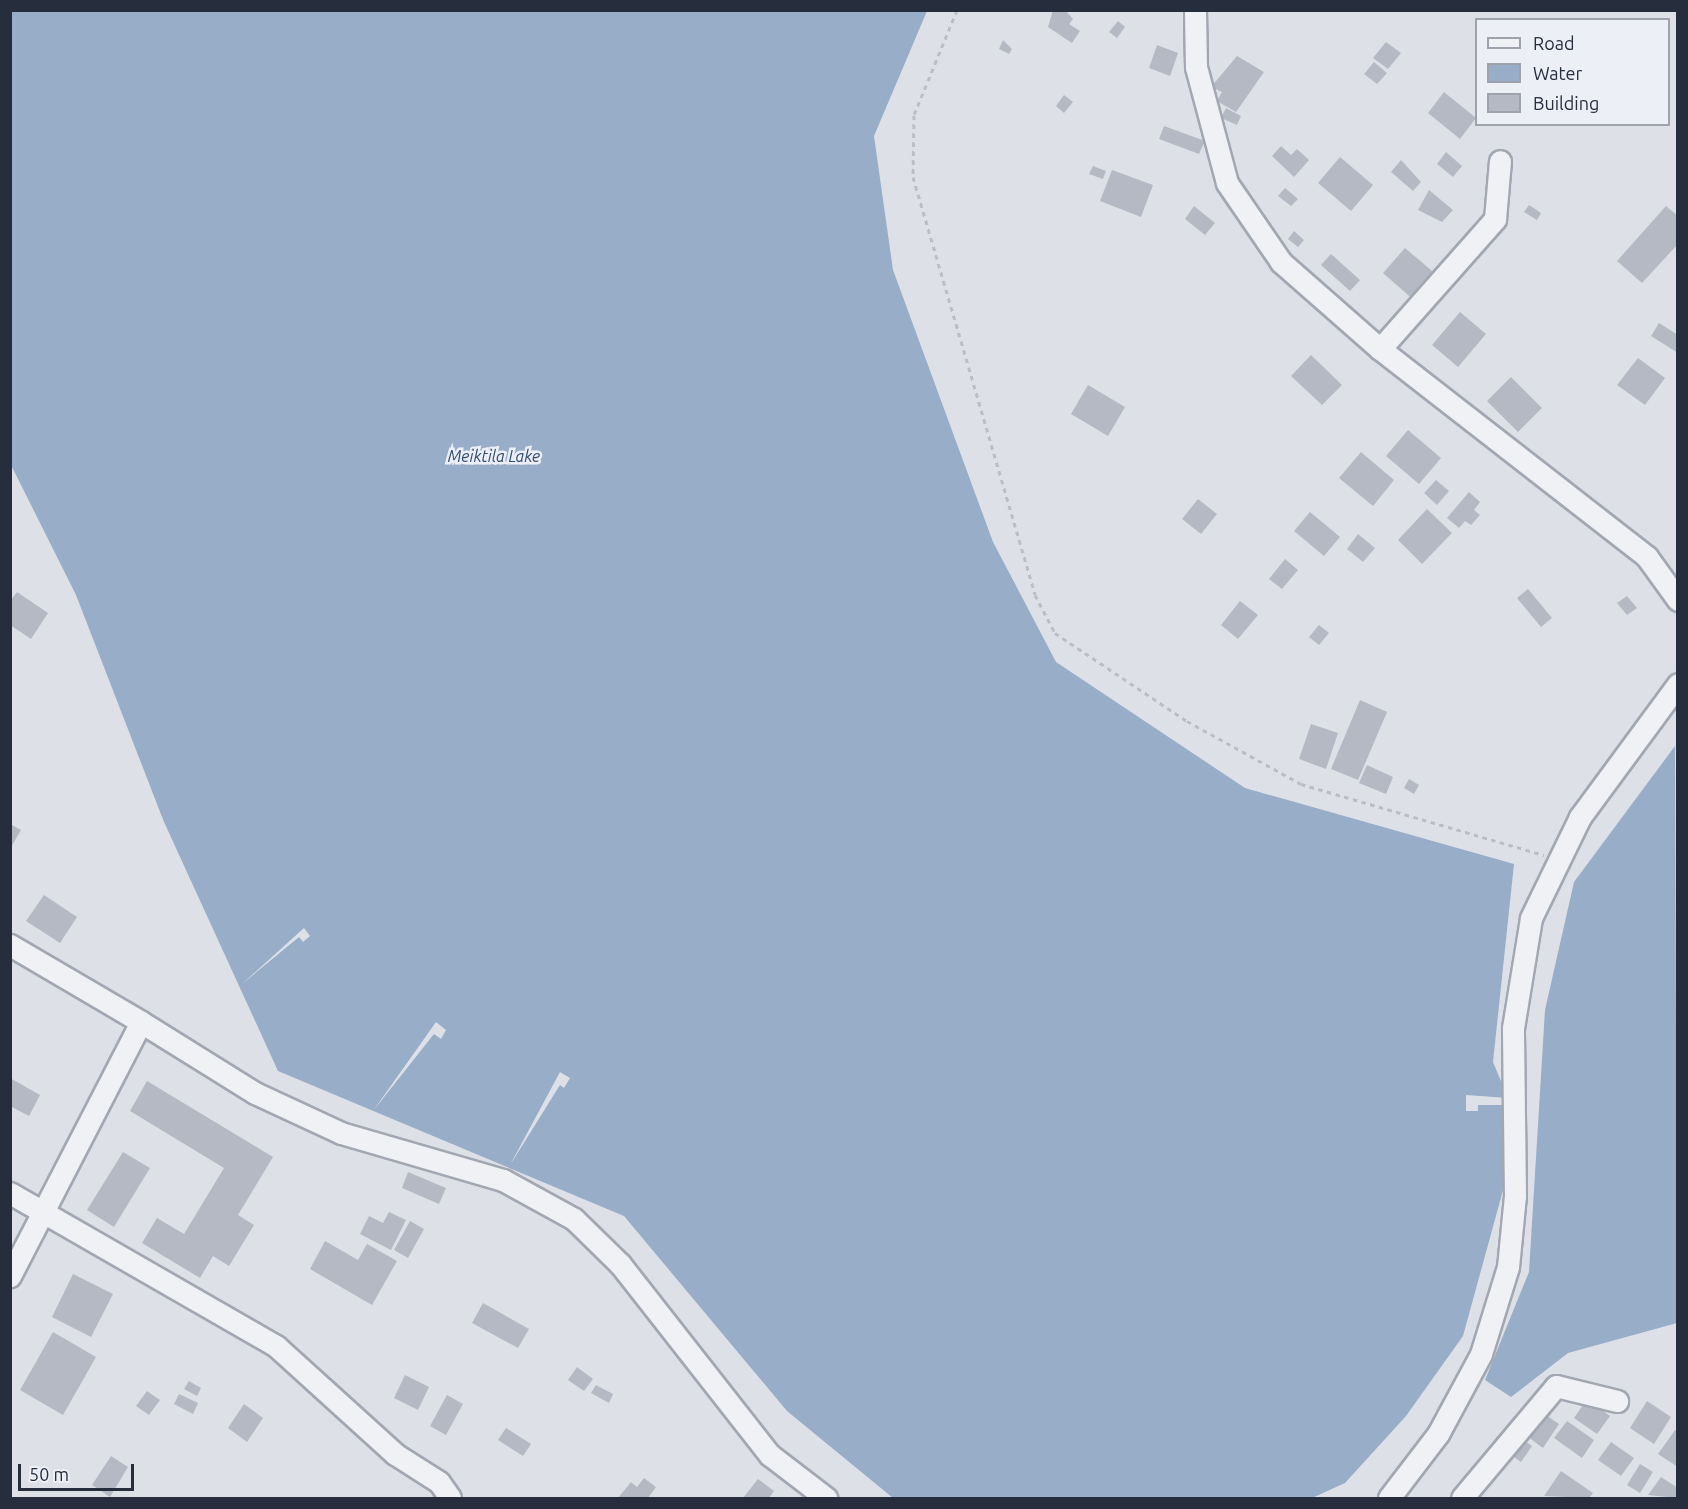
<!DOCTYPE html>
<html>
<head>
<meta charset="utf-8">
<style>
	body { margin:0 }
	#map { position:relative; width:1688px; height:1509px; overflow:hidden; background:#dde0e7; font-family:Ubuntu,sans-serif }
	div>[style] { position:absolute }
	.water>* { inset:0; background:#97adc8 }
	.pier>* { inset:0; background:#dde0e7 }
	.building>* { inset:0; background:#b4b9c4 }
	.path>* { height:3px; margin-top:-1.5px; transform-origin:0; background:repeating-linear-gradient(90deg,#bbbec5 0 4.5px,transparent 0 9px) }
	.roads { filter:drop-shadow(2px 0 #a2a7b1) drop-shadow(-2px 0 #a2a7b1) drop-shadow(0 2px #a2a7b1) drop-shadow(0 -2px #a2a7b1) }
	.minor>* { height:21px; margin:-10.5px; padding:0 10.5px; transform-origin:10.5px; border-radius:10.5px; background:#eff1f5 }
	span { translate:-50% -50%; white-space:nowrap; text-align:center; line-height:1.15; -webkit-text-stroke:5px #eceff5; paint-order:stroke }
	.water-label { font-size:16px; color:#304b72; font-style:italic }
	.frame { position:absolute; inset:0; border:12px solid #262e3e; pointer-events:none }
	.legend { position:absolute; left:1475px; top:18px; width:195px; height:108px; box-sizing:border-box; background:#eceff5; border:2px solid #9da2ac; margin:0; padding:8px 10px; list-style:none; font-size:18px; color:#262e3e }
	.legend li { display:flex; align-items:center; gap:12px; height:30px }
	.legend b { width:30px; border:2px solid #9da2ac }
	.scale { position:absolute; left:18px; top:1464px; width:116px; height:27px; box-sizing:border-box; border:3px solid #262e3e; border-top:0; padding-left:8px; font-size:18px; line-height:21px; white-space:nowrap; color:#262e3e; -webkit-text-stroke:4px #eceff5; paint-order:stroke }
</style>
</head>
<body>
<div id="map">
	<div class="water">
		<div style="clip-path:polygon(10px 11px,927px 11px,874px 136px,893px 270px,993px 542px,1056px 662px,1245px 788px,1514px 864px,1493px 1062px,1508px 1098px,1505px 1183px,1463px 1336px,1406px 1416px,1345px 1483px,1312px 1498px,893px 1498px,787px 1411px,624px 1216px,278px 1071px,164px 822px,76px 595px,11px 465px)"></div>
		<div style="clip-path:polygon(1675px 746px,1677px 1323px,1568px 1353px,1511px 1397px,1485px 1380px,1529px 1272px,1545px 1010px,1574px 882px)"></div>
	</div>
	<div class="pier">
		<div style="clip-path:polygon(304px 928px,310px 936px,303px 942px,299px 937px,242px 984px)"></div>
		<div style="clip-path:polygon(436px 1022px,446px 1030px,441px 1039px,434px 1034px,373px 1111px)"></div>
		<div style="clip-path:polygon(560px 1072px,570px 1078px,564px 1088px,560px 1085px,510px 1165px)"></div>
		<div style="clip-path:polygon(1466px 1095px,1508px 1098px,1508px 1105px,1478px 1105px,1478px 1111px,1466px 1111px)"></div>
	</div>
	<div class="building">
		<div style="clip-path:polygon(1053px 10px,1065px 10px,1073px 19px,1069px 24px,1080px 31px,1072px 43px,1048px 27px)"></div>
		<div style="clip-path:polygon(1118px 21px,1125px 27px,1117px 38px,1109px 32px)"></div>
		<div style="clip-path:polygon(1003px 40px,1012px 49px,1009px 54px,999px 49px)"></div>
		<div style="clip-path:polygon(1386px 42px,1401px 53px,1388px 69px,1373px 58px)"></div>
		<div style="clip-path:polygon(1157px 45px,1178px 53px,1170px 76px,1149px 68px)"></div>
		<div style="clip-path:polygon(1237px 56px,1264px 72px,1236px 112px,1217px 101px,1222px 92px,1211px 87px)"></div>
		<div style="clip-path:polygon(1374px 62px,1387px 73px,1377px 84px,1364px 74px)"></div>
		<div style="clip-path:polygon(1444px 92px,1476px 118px,1460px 139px,1428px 113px)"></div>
		<div style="clip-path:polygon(1064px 95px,1073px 102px,1064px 113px,1056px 106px)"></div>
		<div style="clip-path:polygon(1226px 108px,1241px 116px,1237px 125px,1221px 118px)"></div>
		<div style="clip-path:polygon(1164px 126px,1205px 141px,1199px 154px,1159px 139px)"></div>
		<div style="clip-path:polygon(1281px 146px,1291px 155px,1297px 149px,1309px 160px,1294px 177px,1272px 156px)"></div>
		<div style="clip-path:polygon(1446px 152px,1462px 166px,1453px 177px,1437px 164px)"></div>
		<div style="clip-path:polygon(1340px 157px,1373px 185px,1351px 211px,1318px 183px)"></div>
		<div style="clip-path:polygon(1401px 160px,1421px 182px,1413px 191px,1391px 172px)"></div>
		<div style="clip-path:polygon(1093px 166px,1106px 171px,1103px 179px,1089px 174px)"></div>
		<div style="clip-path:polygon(1112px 170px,1153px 185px,1141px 217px,1100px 201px)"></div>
		<div style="clip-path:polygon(1285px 188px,1298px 199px,1291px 206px,1278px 196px)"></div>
		<div style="clip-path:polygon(1429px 190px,1453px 210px,1442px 222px,1418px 210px)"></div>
		<div style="clip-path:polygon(1529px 205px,1541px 213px,1537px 220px,1524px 212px)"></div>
		<div style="clip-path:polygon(1194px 206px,1215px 223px,1205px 235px,1185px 219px)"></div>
		<div style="clip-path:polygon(1666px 206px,1678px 216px,1678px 244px,1642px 283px,1617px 261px)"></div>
		<div style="clip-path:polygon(1294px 231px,1304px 240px,1298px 247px,1288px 239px)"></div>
		<div style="clip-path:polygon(1405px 248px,1438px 276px,1416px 302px,1383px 273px)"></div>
		<div style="clip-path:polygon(1331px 254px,1360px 280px,1350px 291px,1321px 265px)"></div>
		<div style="clip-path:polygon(1460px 312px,1486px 334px,1458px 367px,1432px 345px)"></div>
		<div style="clip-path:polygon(1659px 323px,1678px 335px,1678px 353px,1651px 336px)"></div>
		<div style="clip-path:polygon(1311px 355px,1342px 385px,1322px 405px,1291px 376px)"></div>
		<div style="clip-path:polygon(1638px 358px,1665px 378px,1645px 405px,1617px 385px)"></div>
		<div style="clip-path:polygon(1511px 377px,1542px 408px,1518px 432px,1487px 401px)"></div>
		<div style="clip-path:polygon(1088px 385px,1125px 407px,1108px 436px,1071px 414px)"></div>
		<div style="clip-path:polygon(1408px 430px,1441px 458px,1419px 484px,1386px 456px)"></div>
		<div style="clip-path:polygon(1361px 452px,1394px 480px,1373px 506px,1339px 478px)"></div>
		<div style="clip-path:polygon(1436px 480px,1449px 491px,1437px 505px,1424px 493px)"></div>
		<div style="clip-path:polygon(1469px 492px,1480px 502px,1474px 510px,1480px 515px,1471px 525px,1465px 521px,1459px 528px,1447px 518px)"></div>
		<div style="clip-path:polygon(1198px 499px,1217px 514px,1201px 534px,1182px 519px)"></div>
		<div style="clip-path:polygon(1427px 509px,1452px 533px,1422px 564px,1398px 540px)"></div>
		<div style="clip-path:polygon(1310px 512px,1340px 537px,1324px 556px,1294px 531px)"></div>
		<div style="clip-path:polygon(1358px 534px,1375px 548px,1363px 562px,1347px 549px)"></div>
		<div style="clip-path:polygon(1285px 559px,1298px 570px,1282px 589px,1269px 579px)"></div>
		<div style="clip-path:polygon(1528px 589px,1552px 618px,1541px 627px,1517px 598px)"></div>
		<div style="clip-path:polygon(17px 592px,48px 613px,31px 639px,10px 625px,10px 601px)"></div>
		<div style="clip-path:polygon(1627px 596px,1637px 608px,1627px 615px,1617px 603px)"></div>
		<div style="clip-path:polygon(1240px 601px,1258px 615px,1238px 639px,1221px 625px)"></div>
		<div style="clip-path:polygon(1319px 625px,1329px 633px,1319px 645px,1309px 637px)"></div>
		<div style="clip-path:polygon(1360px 700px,1387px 712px,1358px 780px,1331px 769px)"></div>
		<div style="clip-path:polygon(1311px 724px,1338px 733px,1326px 769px,1299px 759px)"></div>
		<div style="clip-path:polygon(1367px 765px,1393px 777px,1386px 794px,1359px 783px)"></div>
		<div style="clip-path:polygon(1409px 779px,1419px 785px,1414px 794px,1404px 788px)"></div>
		<div style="clip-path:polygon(10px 824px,21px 830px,10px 849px)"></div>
		<div style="clip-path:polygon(44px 895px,77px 917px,60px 943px,26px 921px)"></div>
		<div style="clip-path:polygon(10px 1078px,40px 1095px,29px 1116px,10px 1106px)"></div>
		<div style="clip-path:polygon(147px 1081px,273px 1157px,238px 1215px,254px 1225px,229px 1266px,213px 1256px,200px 1278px,142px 1243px,157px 1218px,184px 1234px,224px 1168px,130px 1111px)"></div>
		<div style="clip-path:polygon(123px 1152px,150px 1168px,114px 1227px,87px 1210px)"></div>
		<div style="clip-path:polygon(408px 1172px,446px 1188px,439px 1204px,402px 1188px)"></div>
		<div style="clip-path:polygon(389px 1212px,406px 1220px,391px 1250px,360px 1234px,369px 1216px,383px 1223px)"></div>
		<div style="clip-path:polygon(410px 1221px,424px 1229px,408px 1258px,394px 1250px)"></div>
		<div style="clip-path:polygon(325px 1241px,358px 1260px,367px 1244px,397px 1261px,372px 1305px,310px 1269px)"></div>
		<div style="clip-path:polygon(73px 1274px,113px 1294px,91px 1337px,52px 1317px)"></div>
		<div style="clip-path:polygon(483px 1303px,529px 1329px,518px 1348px,472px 1323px)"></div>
		<div style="clip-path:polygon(53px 1332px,96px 1357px,63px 1415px,20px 1390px)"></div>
		<div style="clip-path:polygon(577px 1367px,593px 1379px,584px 1391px,568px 1380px)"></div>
		<div style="clip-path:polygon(405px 1375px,429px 1387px,418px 1410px,394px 1398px)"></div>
		<div style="clip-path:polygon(189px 1381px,201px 1388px,197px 1396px,184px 1389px)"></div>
		<div style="clip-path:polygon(596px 1385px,613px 1394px,609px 1403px,591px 1393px)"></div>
		<div style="clip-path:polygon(147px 1391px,160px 1400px,149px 1415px,136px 1406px)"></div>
		<div style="clip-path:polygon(179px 1394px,198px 1403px,193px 1414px,174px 1404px)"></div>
		<div style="clip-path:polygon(447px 1395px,463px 1404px,446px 1435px,430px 1426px)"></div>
		<div style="clip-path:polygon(1587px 1399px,1610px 1416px,1597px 1434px,1574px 1418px)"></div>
		<div style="clip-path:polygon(1647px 1401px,1671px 1417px,1654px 1444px,1630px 1428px)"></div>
		<div style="clip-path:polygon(244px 1404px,263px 1418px,247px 1442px,228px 1428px)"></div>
		<div style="clip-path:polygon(1540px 1411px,1559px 1424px,1543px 1448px,1524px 1434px)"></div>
		<div style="clip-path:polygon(1567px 1421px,1594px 1440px,1582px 1458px,1554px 1438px)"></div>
		<div style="clip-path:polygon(506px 1428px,531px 1444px,523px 1456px,498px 1440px)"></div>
		<div style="clip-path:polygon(1675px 1430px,1678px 1432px,1678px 1467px,1658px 1454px)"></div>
		<div style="clip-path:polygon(1515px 1434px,1532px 1446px,1521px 1462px,1503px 1449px)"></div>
		<div style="clip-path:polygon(1611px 1442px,1634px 1458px,1621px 1476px,1598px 1460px)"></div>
		<div style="clip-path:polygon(111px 1456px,128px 1467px,110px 1497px,92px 1485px)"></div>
		<div style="clip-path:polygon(1640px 1464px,1653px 1472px,1640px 1493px,1627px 1485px)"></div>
		<div style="clip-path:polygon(1561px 1471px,1593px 1493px,1589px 1498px,1544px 1496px)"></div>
		<div style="clip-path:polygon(1661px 1477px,1678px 1488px,1678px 1498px,1648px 1495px)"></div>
		<div style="clip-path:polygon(644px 1478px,656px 1487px,648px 1498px,618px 1498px,631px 1482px,637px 1487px)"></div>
		<div style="clip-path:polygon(758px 1479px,774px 1491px,769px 1498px,743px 1498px)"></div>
	</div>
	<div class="path">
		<div style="left:957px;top:10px;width:113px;rotate:112.3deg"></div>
		<div style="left:914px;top:115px;width:62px;rotate:90.9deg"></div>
		<div style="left:913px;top:177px;width:435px;rotate:73.7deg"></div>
		<div style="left:1035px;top:595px;width:43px;rotate:62.2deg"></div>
		<div style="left:1055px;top:633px;width:159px;rotate:33.7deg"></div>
		<div style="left:1187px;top:721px;width:130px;rotate:28.9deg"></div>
		<div style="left:1301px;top:784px;width:253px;rotate:16.3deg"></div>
	</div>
	<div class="roads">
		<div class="minor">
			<div style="left:1195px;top:10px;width:57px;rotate:89deg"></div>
			<div style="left:1196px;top:67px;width:120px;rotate:75deg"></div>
			<div style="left:1227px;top:183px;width:96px;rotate:55.6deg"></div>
			<div style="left:1281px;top:262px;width:132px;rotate:41.3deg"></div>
			<div style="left:1380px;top:349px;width:338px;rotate:37.9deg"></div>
			<div style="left:1647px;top:557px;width:53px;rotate:54.2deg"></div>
			<div style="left:1380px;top:349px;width:174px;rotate:-48.5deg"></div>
			<div style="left:1495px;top:219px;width:58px;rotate:-85.1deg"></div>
			<div style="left:10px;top:945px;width:152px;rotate:30.4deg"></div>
			<div style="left:141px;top:1022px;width:286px;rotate:117.3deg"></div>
			<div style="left:141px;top:1022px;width:134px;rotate:31.9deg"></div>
			<div style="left:255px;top:1093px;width:95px;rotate:24.9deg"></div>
			<div style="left:341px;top:1133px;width:169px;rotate:16.2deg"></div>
			<div style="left:503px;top:1180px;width:81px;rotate:28.8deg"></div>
			<div style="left:574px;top:1219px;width:64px;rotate:44.4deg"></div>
			<div style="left:620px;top:1264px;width:243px;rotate:51.9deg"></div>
			<div style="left:770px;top:1455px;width:71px;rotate:37.5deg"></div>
			<div style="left:10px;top:1193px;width:307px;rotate:29.9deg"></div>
			<div style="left:276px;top:1346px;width:161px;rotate:42.2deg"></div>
			<div style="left:395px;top:1454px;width:52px;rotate:32.5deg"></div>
			<div style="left:439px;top:1482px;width:19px;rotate:55deg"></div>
			<div style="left:1389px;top:1498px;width:81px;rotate:-52.6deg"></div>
			<div style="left:1438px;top:1434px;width:91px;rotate:-61.7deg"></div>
			<div style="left:1481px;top:1354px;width:91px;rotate:-72.8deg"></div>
			<div style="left:1508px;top:1267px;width:71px;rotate:-84.4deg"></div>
			<div style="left:1515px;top:1196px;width:168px;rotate:-90.7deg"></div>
			<div style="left:1513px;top:1028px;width:111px;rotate:-80.7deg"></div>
			<div style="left:1531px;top:918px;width:112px;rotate:-64.1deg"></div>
			<div style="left:1580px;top:817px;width:165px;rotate:-53.6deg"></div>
			<div style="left:1462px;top:1498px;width:146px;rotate:-50deg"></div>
			<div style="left:1556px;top:1386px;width:63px;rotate:13.8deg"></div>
		</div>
	</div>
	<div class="water-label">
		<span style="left:494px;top:456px">Meiktila Lake</span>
	</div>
	<div class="frame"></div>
	<ul class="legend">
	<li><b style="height:8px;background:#eff1f5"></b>Road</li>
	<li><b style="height:16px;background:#97adc8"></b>Water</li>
	<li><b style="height:16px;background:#b4b9c4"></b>Building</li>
	</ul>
	<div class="scale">50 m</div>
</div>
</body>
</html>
